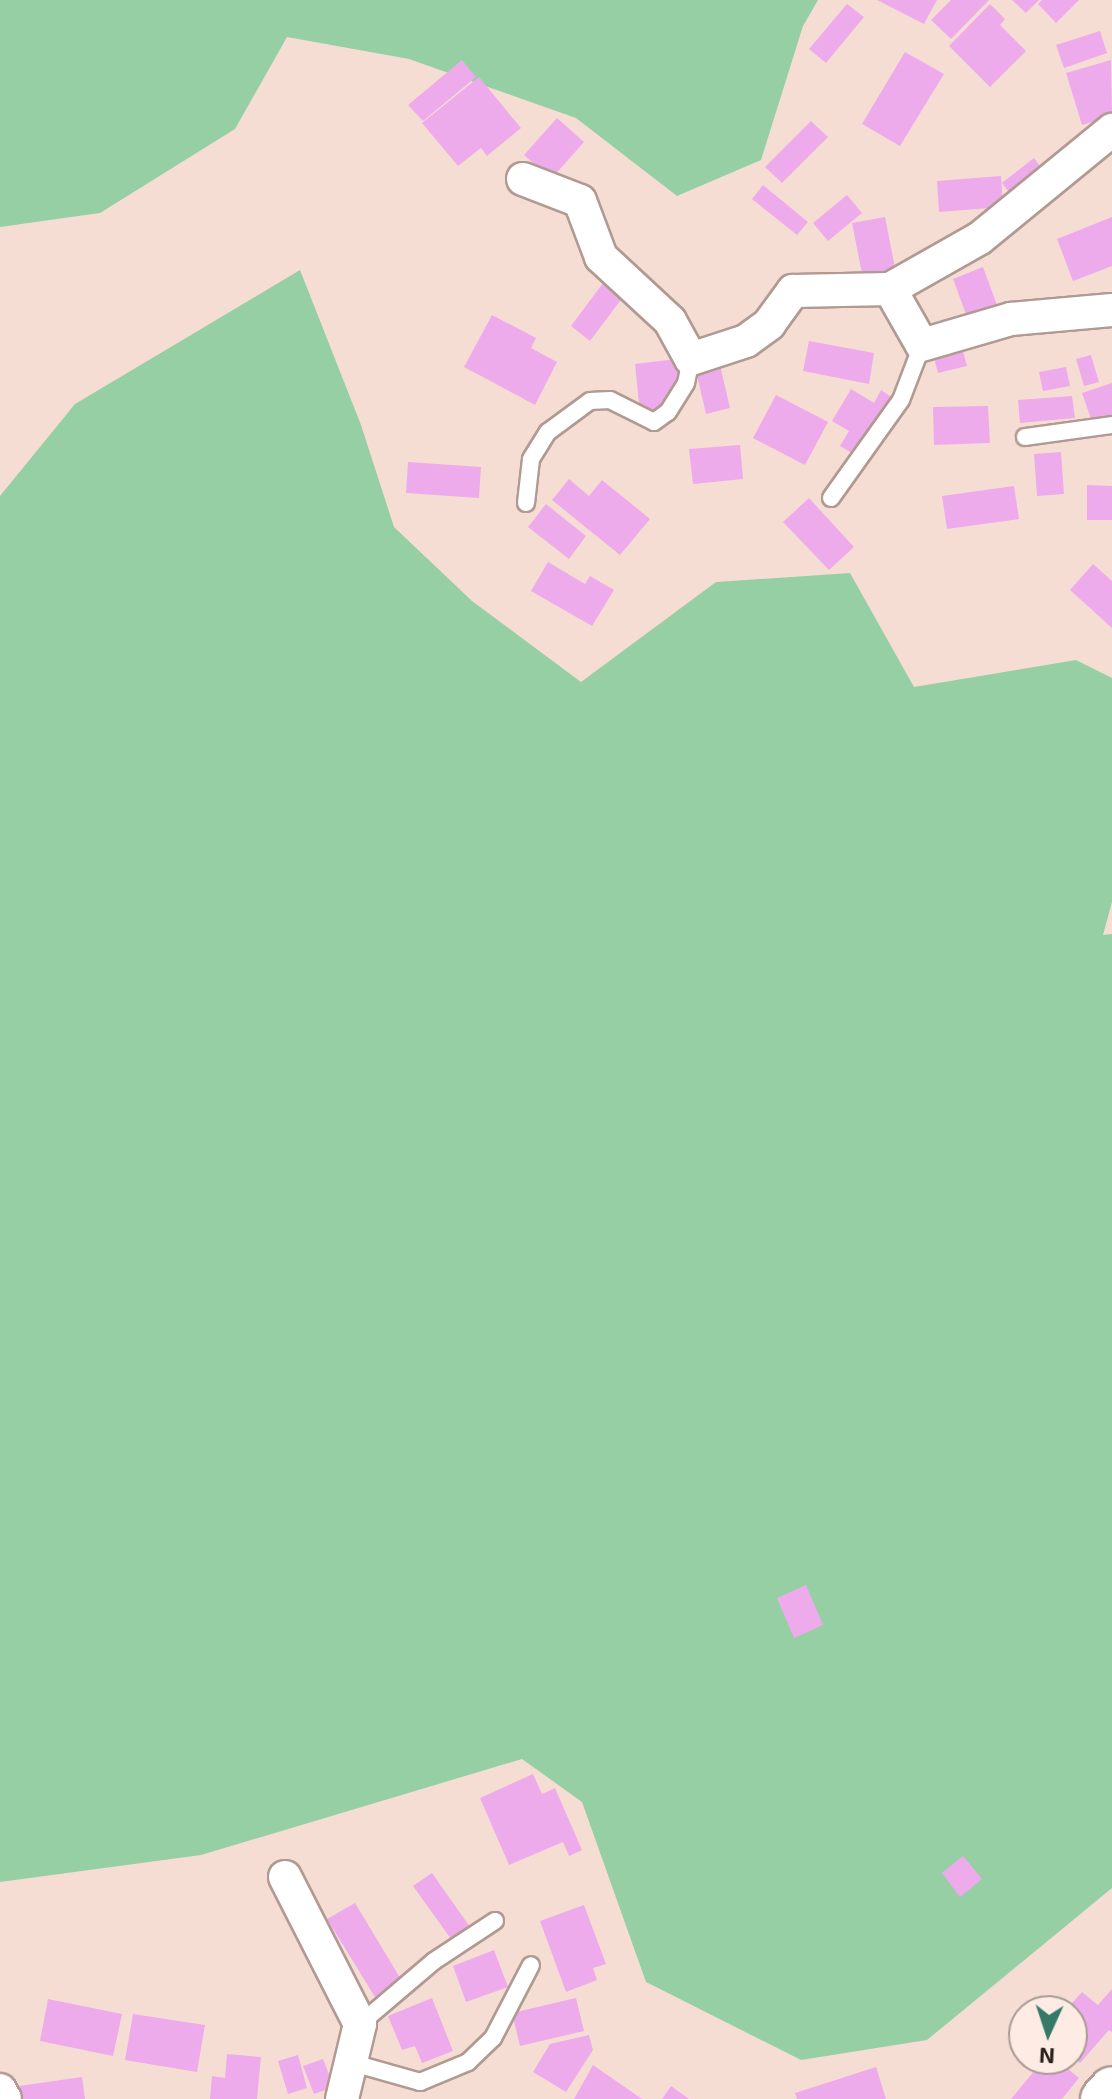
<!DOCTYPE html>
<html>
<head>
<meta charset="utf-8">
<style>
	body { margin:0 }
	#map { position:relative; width:1112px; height:2099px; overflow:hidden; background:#f5ddd4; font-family:"Exo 2",sans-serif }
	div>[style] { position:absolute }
	.green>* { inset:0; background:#97cfa5 }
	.building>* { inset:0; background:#eeabec }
	.roads { filter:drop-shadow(2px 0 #b09a92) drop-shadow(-2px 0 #b09a92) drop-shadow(0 2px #b09a92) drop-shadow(0 -2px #b09a92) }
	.service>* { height:16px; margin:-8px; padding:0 8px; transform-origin:8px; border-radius:8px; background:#fff }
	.minor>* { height:32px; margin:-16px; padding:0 16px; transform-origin:16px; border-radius:16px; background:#fff }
	.secondary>* { height:44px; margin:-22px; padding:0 22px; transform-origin:22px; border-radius:22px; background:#fff }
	span { translate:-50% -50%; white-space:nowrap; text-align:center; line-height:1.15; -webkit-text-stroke:8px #feece4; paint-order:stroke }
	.north { position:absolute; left:1008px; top:1995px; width:80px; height:80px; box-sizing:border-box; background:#feece4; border:2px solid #a89a94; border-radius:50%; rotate:183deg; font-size:22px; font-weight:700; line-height:32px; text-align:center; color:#28201c }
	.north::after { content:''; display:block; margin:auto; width:28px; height:36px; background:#377969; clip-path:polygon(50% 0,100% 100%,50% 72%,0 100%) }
</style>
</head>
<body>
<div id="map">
	<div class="green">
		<div style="clip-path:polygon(0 0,818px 0,803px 26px,761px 160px,677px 196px,576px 118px,409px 59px,287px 37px,235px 129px,100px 213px,0 227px)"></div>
		<div style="clip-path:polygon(300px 270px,361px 425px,394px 527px,472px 601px,581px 682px,716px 582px,850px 573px,914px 687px,1076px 660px,1112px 678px,1112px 902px,1103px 935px,1112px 934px,1112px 1888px,927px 2040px,801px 2060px,646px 1982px,582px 1802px,522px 1759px,201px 1855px,0 1882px,0 496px,75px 404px)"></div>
	</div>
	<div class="building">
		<div style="clip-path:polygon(877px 0,937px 0,924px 24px)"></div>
		<div style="clip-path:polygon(951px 0,989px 0,951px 39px,931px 20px)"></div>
		<div style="clip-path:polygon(1012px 0,1039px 0,1026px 13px)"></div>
		<div style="clip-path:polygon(1042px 0,1079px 0,1056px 23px,1038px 4px)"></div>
		<div style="clip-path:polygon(847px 4px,864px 17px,826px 63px,809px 49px)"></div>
		<div style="clip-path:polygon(990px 4px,1005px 19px,1000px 25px,1026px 51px,990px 87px,949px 46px)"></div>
		<div style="clip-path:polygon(1100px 31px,1107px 53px,1064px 68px,1056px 45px)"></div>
		<div style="clip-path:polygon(905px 52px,944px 74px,900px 146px,862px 124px)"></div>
		<div style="clip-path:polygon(462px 60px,476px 77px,423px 121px,408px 105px)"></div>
		<div style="clip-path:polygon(1111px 60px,1112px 116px,1082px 125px,1066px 73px)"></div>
		<div style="clip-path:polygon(479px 77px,521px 128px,487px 156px,481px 148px,458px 166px,422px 123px)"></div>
		<div style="clip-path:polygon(557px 118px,584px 142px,551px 179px,524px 155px)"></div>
		<div style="clip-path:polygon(811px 121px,828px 137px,782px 183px,765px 167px)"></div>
		<div style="clip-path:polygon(1034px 158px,1047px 176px,1015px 200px,1002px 183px)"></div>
		<div style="clip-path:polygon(1001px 176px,1003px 207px,939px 212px,937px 181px)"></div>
		<div style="clip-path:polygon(763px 185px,808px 222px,797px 235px,752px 199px)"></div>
		<div style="clip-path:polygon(847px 195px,862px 213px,828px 241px,813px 223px)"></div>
		<div style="clip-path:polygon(885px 217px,897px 278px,864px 284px,852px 223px)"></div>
		<div style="clip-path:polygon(1112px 217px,1112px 266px,1073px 281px,1057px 239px)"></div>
		<div style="clip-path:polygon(983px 267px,1000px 313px,970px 325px,953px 279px)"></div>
		<div style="clip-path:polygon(606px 279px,626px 293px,590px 341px,571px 326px)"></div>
		<div style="clip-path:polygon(492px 315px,536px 338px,531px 348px,557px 362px,535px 405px,464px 367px)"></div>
		<div style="clip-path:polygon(809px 341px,874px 353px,869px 384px,803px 371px)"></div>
		<div style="clip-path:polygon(961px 344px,967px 366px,938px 373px,932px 351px)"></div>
		<div style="clip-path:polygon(1091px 355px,1099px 382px,1084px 386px,1076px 359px)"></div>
		<div style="clip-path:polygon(677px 359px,679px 381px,662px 411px,640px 413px,635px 364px)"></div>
		<div style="clip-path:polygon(720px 365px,730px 408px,706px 414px,696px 371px)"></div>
		<div style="clip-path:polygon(1066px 367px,1070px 386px,1043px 391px,1039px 372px)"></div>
		<div style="clip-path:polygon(1112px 383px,1112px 415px,1092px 422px,1082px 393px)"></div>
		<div style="clip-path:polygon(851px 389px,874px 403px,881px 390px,896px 400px,860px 458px,840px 446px,849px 431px,832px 421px)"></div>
		<div style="clip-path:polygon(776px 395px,828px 422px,805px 465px,753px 438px)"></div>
		<div style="clip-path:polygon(1072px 396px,1075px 418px,1020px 423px,1018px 400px)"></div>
		<div style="clip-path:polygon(988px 406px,990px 443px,934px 445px,933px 407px)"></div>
		<div style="clip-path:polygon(740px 445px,743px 479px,693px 484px,689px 449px)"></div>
		<div style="clip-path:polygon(1061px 452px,1064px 494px,1037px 496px,1034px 454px)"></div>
		<div style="clip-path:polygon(408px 462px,481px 467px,479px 498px,406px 493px)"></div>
		<div style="clip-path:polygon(569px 479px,589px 496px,602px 480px,650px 519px,620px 555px,552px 500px)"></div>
		<div style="clip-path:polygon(1087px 485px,1112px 486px,1112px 520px,1087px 520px)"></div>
		<div style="clip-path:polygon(1014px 486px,1019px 519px,947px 529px,942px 496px)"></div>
		<div style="clip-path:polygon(809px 498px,854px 547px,829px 570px,783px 522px)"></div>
		<div style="clip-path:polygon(546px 504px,586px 536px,569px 559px,528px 527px)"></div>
		<div style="clip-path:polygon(548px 562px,585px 584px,590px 576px,614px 590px,592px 626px,531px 591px)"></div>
		<div style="clip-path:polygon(1093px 564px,1112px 581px,1112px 628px,1070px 590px)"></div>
		<div style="clip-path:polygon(806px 1585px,823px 1625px,794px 1638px,777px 1598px)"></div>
		<div style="clip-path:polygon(533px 1774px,542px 1794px,555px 1788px,582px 1850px,569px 1856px,563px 1842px,509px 1865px,480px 1798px)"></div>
		<div style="clip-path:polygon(963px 1856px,982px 1879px,960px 1897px,942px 1873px)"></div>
		<div style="clip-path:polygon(432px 1873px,470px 1927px,451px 1939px,413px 1886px)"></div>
		<div style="clip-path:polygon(355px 1903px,402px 1981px,375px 1997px,327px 1919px)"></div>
		<div style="clip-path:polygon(584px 1905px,606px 1964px,593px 1968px,597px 1980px,566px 1992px,540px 1921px)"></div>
		<div style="clip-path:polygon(494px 1950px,508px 1987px,466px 2002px,453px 1966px)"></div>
		<div style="clip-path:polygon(1112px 1989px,1112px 2032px,1109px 2030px,1080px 2063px,1072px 2056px,1072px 2011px,1065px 2011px,1082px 1992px,1098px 2005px)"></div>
		<div style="clip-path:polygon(432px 1998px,453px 2051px,422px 2063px,415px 2046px,402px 2050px,388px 2016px)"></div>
		<div style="clip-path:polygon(576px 1998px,584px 2031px,520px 2046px,512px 2013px)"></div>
		<div style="clip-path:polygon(48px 1999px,122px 2014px,113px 2056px,40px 2041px)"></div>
		<div style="clip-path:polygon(133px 2014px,205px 2025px,197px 2072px,125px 2060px)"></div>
		<div style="clip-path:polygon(589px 2035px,593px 2050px,566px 2092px,533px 2072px,550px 2044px)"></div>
		<div style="clip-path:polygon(227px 2054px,261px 2057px,257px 2099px,210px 2099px,212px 2076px,225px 2078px)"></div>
		<div style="clip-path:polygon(298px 2055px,307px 2088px,288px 2094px,278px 2061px)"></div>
		<div style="clip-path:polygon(323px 2059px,334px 2087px,314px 2094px,303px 2066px)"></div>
		<div style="clip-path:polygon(1044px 2059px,1056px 2059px,1079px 2078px,1062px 2099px,1011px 2099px)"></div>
		<div style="clip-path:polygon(593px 2065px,642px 2099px,574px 2099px)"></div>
		<div style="clip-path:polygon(876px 2067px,886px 2099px,797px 2099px,795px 2093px)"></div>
		<div style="clip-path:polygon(82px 2077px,85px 2099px,21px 2099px,19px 2086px)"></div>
		<div style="clip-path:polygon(671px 2086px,689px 2099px,662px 2099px)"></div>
	</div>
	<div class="roads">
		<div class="service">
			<div style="left:1025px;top:437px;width:88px;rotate:-7.9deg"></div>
			<div style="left:831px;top:498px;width:120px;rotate:-54.5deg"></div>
			<div style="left:901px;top:400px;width:59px;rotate:-69.1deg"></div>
			<div style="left:526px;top:503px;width:44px;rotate:-83.5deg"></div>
			<div style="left:531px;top:459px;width:32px;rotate:-58deg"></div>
			<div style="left:548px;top:432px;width:52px;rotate:-36.4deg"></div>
			<div style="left:590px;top:401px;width:20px;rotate:-3deg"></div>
			<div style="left:610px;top:400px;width:49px;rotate:26.6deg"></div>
			<div style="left:654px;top:422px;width:17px;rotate:-36deg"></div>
			<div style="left:668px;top:412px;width:34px;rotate:-58deg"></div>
			<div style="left:686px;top:383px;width:25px;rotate:-78deg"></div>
			<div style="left:360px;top:2024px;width:97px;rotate:-40.4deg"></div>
			<div style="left:434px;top:1961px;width:73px;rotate:-33.3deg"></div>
			<div style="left:353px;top:2063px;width:70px;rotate:15.8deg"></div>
			<div style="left:420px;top:2082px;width:52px;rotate:-22.6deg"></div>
			<div style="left:468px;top:2062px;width:35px;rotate:-44deg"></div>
			<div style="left:493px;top:2038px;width:82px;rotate:-62.5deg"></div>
		</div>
		<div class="minor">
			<div style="left:523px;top:179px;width:61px;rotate:21.1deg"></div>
			<div style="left:580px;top:201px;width:60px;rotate:69.4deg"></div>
			<div style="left:601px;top:257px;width:94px;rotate:42.8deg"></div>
			<div style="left:670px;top:321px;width:43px;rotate:61.1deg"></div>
			<div style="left:691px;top:359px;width:58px;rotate:-18.1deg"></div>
			<div style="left:746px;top:341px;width:29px;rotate:-36deg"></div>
			<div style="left:769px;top:324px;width:41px;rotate:-54deg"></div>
			<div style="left:793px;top:291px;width:97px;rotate:-1.2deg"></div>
			<div style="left:890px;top:289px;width:64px;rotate:60.3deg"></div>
			<div style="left:922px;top:345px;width:93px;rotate:-16.3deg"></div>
			<div style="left:1011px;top:319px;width:101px;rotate:-5.1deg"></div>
			<div style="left:890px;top:289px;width:103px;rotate:-29.5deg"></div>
			<div style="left:980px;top:238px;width:171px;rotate:-39.3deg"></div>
			<div style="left:285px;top:1877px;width:165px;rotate:63deg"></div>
			<div style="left:360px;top:2024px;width:77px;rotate:103.5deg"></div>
			<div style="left:0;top:2090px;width:10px;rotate:61deg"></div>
		</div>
		<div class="secondary">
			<div style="left:1103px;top:2099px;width:13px;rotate:-48deg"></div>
		</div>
	</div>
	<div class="north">N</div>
</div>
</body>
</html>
